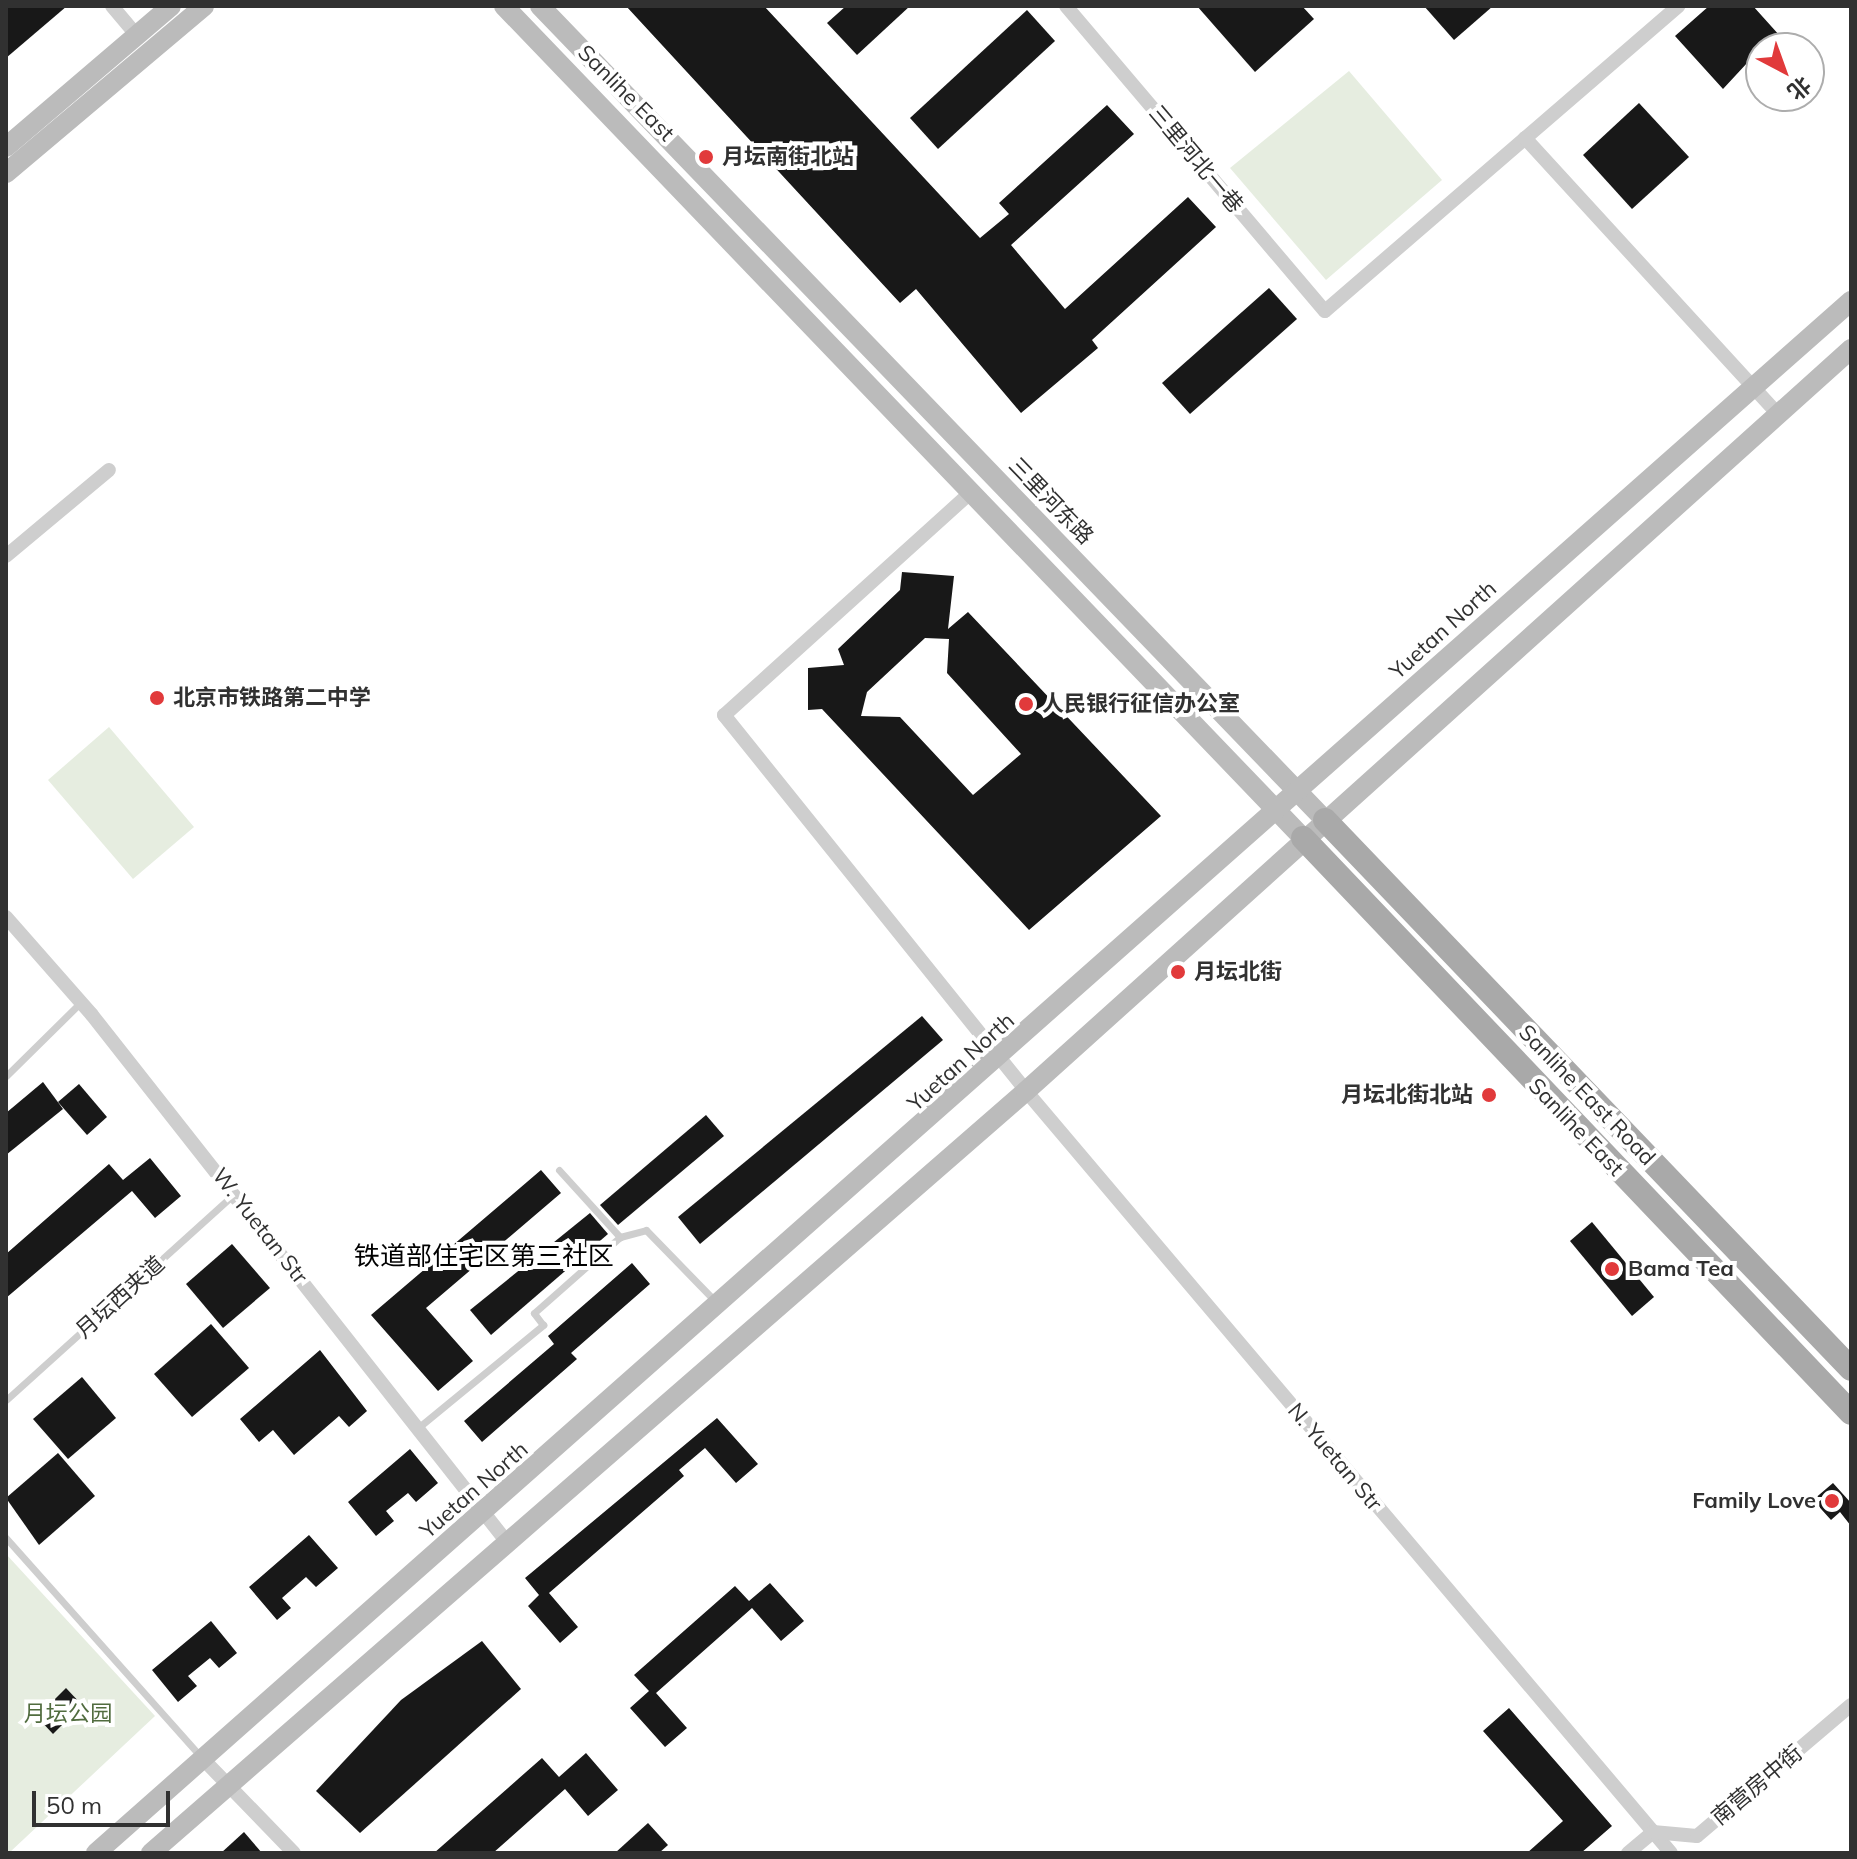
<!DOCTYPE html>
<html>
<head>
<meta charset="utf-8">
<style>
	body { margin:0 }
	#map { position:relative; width:1857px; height:1859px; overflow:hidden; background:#fff; font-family:Mulish,"Noto Sans SC",sans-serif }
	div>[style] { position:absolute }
	.green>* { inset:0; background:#e6ede0 }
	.building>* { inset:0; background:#181818 }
	.service>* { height:7px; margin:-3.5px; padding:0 3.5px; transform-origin:3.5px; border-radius:3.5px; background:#cecece }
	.minor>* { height:14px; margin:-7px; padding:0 7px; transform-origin:7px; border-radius:7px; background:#cecece }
	.secondary>* { height:20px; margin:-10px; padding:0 10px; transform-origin:10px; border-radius:10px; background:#bbb }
	.primary>* { height:24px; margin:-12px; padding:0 12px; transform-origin:12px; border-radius:12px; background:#a9a9a9 }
	.dots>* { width:22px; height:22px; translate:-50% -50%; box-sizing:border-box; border:4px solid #fff; border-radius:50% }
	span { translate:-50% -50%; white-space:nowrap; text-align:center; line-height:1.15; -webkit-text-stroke:8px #fff; paint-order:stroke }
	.street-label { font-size:22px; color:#313131 }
	.poi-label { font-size:22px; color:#313131; font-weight:700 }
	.left { translate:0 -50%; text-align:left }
	.right { translate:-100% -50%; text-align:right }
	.park-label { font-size:22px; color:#516c3f }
	.quarter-label { font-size:26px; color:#000 }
	.frame { position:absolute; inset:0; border:8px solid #313131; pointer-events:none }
	.north { position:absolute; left:1745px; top:32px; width:80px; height:80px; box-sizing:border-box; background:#fff; border:2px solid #adadad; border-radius:50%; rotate:139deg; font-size:22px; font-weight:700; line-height:32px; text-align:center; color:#313131 }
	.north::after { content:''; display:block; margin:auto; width:28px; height:36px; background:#e13a3b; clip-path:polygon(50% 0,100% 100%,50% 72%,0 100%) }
	.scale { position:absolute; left:32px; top:1791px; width:138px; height:36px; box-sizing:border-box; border:4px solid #313131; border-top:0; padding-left:10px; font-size:24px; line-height:28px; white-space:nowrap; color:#313131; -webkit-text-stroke:6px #fff; paint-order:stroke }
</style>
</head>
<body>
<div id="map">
	<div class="green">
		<div style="clip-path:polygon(1349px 71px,1442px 180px,1326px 280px,1230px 168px)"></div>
		<div style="clip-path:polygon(109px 727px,194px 827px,133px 879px,48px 780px)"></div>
		<div style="clip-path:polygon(6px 1554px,155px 1716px,9px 1853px,6px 1853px)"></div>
	</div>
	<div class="building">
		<div style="clip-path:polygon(6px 6px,67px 6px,6px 58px)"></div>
		<div style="clip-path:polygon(626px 6px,764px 6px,980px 238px,1009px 214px,999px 203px,1107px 105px,1134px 134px,1011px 245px,1065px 309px,1188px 197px,1216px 227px,1092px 340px,1098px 348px,1021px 413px,916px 289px,900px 303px)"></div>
		<div style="clip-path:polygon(846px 6px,910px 6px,857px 55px,827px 23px)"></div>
		<div style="clip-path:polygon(1197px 6px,1302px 6px,1314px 19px,1255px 72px)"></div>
		<div style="clip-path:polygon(1424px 6px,1493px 6px,1454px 40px)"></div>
		<div style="clip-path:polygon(1709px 6px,1753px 6px,1781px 37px,1761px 48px,1723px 89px,1675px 36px)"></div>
		<div style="clip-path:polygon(1027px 10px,1055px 41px,938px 149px,910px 118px)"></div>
		<div style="clip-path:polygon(1639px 103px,1689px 157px,1632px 209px,1583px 155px)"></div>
		<div style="clip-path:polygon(1269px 288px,1297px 319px,1190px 414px,1162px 383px)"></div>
		<div style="clip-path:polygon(evenodd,902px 572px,954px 576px,948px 629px,968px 612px,1161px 816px,1029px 930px,822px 709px,808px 710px,808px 668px,844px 665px,838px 649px,900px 590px,902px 572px,925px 638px,949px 639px,947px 673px,1021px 754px,973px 795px,900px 717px,861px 716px,867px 692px,925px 638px)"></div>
		<div style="clip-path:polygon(922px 1016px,943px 1040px,700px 1244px,678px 1217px)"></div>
		<div style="clip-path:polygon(43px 1082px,63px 1109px,6px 1155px,6px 1113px)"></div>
		<div style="clip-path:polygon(79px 1084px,107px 1117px,87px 1135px,58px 1102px)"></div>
		<div style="clip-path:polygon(706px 1115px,724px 1136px,618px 1225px,600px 1205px)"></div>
		<div style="clip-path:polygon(150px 1158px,181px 1196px,155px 1218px,132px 1191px,6px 1298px,6px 1254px,109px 1164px,123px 1180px)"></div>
		<div style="clip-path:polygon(541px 1170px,561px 1193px,426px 1308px,473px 1361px,438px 1391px,371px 1315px)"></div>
		<div style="clip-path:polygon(590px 1213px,608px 1234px,491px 1335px,470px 1310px)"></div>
		<div style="clip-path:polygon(1592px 1222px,1654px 1297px,1632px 1316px,1570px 1241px)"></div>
		<div style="clip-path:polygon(232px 1244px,270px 1288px,223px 1328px,186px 1284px)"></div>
		<div style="clip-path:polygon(632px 1263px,650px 1284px,571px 1353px,577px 1359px,482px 1442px,464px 1421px,554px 1344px,548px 1336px)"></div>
		<div style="clip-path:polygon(211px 1324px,249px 1368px,192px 1417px,154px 1374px)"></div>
		<div style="clip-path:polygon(320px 1350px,367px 1411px,349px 1427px,339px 1416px,294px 1455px,273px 1430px,259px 1442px,240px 1419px)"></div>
		<div style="clip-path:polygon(82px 1377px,116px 1418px,68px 1459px,33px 1419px)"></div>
		<div style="clip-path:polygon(717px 1418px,758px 1464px,736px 1483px,705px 1448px,679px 1470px,684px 1476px,549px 1593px,578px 1627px,560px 1643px,528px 1606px,539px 1595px,525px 1578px)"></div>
		<div style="clip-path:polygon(410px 1449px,438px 1483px,416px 1502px,408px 1493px,386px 1511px,394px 1521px,376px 1536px,348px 1502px)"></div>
		<div style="clip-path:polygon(58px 1453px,95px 1496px,39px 1545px,6px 1498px)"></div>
		<div style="clip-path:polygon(1833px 1483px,1851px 1503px,1851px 1526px,1840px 1512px,1831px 1520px,1813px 1500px)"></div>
		<div style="clip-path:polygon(309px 1535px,338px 1568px,316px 1587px,306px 1577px,282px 1598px,291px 1608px,277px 1620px,249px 1587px)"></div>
		<div style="clip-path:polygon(770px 1583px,804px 1621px,781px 1641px,752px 1608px,656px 1693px,687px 1728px,665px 1747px,630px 1708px,649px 1691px,634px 1675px,735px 1586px,749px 1601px)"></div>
		<div style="clip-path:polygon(211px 1621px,237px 1653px,219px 1668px,210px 1658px,188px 1676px,197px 1686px,178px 1702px,152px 1670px)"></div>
		<div style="clip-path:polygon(482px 1641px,521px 1689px,360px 1833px,316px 1791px,401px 1700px)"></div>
		<div style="clip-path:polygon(66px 1688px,82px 1705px,53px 1734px,37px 1717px)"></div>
		<div style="clip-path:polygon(1509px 1708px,1612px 1826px,1581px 1853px,1527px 1853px,1563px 1821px,1483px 1731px)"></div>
		<div style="clip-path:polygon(586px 1753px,618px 1790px,588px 1816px,565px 1789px,493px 1853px,434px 1853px,542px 1758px,559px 1777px)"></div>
		<div style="clip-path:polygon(648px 1823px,668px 1845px,659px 1853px,615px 1853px)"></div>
		<div style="clip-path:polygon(244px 1832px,262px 1853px,221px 1853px)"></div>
	</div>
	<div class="service">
		<div style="left:6px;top:1076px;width:105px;rotate:-44.6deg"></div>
		<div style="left:559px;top:1170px;width:91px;rotate:47.7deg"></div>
		<div style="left:620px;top:1237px;width:27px;rotate:-15deg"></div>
		<div style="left:646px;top:1230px;width:100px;rotate:45.8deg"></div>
		<div style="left:6px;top:1400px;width:306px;rotate:-42.1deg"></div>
		<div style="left:419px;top:1427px;width:161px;rotate:-39.4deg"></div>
		<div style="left:543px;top:1325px;width:15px;rotate:-127deg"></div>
		<div style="left:534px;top:1313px;width:115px;rotate:-41.5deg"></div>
		<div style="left:6px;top:1538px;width:293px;rotate:48.3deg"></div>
	</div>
	<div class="minor">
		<div style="left:112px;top:6px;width:38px;rotate:50deg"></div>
		<div style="left:1066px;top:6px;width:400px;rotate:49.7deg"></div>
		<div style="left:1325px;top:311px;width:467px;rotate:-40.8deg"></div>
		<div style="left:1525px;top:138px;width:374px;rotate:47.5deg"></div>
		<div style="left:969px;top:494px;width:330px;rotate:137.9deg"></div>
		<div style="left:724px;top:715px;width:482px;rotate:51.2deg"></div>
		<div style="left:1026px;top:1091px;width:998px;rotate:49.75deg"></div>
		<div style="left:6px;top:556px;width:134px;rotate:-39.9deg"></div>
		<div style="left:6px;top:917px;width:130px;rotate:48.7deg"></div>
		<div style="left:92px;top:1015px;width:669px;rotate:51.79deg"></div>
		<div style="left:202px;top:1758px;width:132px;rotate:45.9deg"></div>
		<div style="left:1628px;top:1853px;width:33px;rotate:-40deg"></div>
		<div style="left:1653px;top:1832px;width:44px;rotate:5.2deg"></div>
		<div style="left:1697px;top:1836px;width:202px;rotate:-40.4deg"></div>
	</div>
	<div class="secondary">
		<div style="left:504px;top:6px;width:1154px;rotate:46.16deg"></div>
		<div style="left:540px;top:6px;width:1131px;rotate:46.04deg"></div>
		<div style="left:6px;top:147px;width:217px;rotate:-40.5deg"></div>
		<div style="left:6px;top:173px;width:259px;rotate:-40.1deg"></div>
		<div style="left:96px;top:1853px;width:2343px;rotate:-41.49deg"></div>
		<div style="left:151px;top:1853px;width:1160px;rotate:-41.05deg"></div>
		<div style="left:1026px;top:1091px;width:1110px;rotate:-41.97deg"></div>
	</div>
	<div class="primary">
		<div style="left:1325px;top:820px;width:760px;rotate:46.23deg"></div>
		<div style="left:1303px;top:838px;width:794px;rotate:46.38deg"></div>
	</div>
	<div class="dots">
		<div style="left:706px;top:157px;background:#e13a3b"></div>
		<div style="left:157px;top:698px;background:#e13a3b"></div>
		<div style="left:1026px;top:704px;background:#e13a3b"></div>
		<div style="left:1178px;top:972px;background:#e13a3b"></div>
		<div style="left:1489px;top:1095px;background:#e13a3b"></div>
		<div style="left:1612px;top:1269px;background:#e13a3b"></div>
		<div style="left:1832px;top:1501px;background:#e13a3b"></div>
	</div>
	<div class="street-label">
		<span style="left:626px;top:93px;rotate:45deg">Sanlihe East</span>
		<span style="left:1196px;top:159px;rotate:50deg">三里河北一巷</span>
		<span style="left:1051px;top:501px;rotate:46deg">三里河东路</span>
		<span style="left:1443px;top:630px;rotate:-42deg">Yuetan North</span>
		<span style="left:961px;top:1062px;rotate:-42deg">Yuetan North</span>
		<span style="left:1587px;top:1095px;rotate:46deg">Sanlihe East Road</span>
		<span style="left:1576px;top:1127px;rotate:46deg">Sanlihe East</span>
		<span style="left:260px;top:1226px;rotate:52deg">W. Yuetan Str</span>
		<span style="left:120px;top:1297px;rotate:-42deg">月坛西夹道</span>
		<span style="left:1335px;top:1457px;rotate:50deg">N. Yuetan Str</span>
		<span style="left:474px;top:1490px;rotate:-41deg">Yuetan North</span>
		<span style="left:1757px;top:1785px;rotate:-40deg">南营房中街</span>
	</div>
	<div class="poi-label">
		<span class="left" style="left:722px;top:157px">月坛南街北站</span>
		<span class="left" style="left:173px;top:698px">北京市铁路第二中学</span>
		<span class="left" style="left:1042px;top:704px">人民银行征信办公室</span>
		<span class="left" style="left:1194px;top:972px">月坛北街</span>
		<span class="right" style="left:1473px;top:1095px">月坛北街北站</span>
		<span class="left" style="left:1628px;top:1269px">Bama Tea</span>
		<span class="right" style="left:1816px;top:1501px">Family Love</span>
	</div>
	<div class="park-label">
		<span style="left:68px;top:1714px">月坛公园</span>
	</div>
	<div class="quarter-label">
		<span style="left:484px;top:1256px">铁道部住宅区第三社区</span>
	</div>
	<div class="frame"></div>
	<div class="north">北</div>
	<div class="scale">50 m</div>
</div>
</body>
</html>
